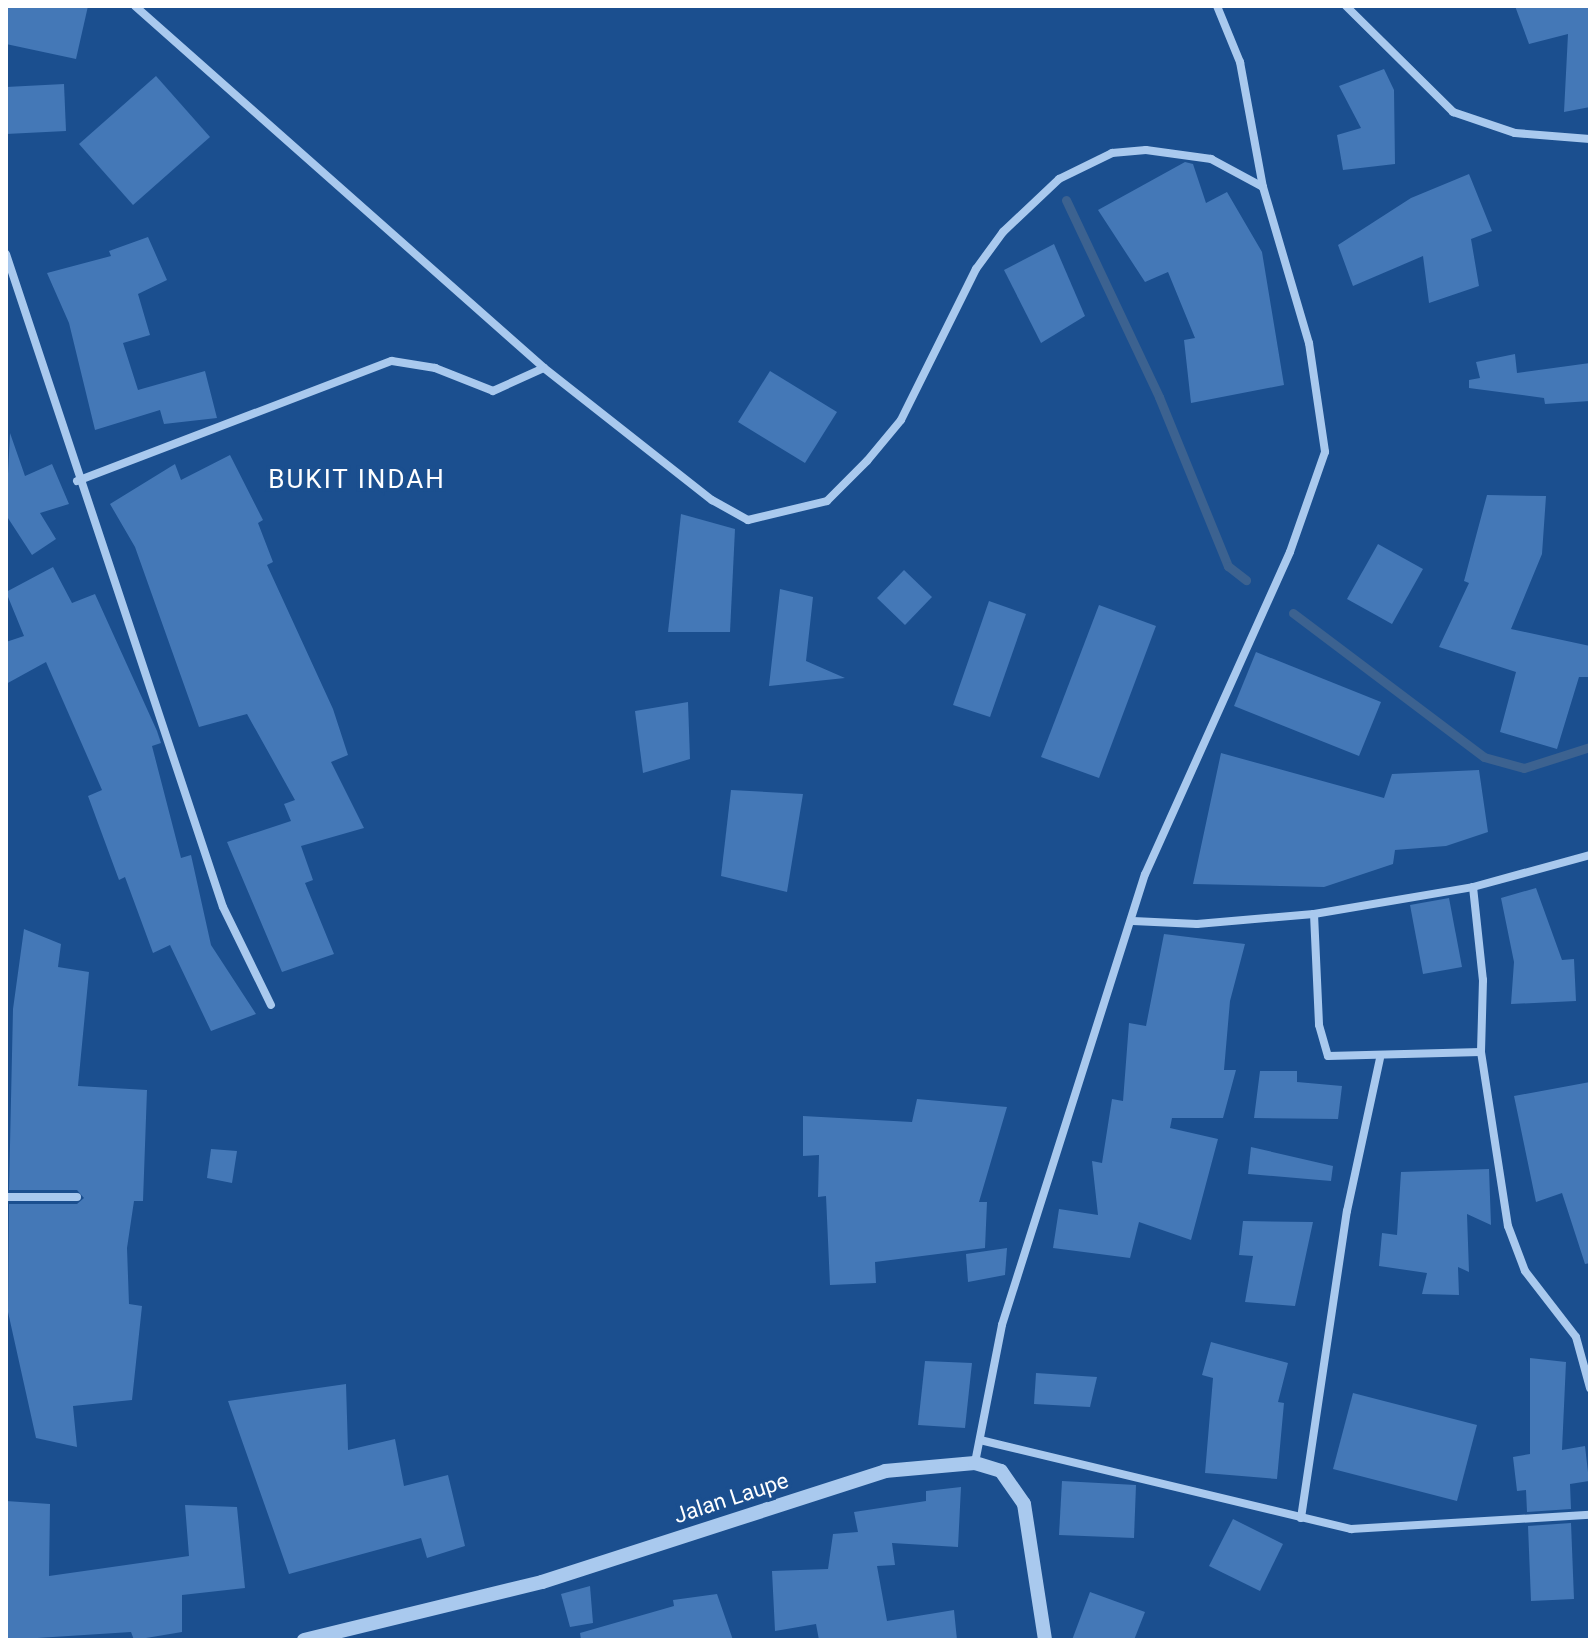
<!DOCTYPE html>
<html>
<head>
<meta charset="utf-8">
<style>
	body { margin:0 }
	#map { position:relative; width:1596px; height:1646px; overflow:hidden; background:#1b4f8f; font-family:Roboto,sans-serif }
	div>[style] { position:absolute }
	.stream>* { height:9px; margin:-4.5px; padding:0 4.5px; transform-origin:4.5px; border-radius:4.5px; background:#3c6290 }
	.building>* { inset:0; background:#4478b7 }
	.minor>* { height:8px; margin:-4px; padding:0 4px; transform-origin:4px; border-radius:4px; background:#a9c9ee }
	.tertiary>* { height:14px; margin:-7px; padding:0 7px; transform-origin:7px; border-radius:7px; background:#a9c9ee }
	span { translate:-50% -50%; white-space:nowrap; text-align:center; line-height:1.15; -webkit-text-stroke:7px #1b4f8f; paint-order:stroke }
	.street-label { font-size:22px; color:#fff }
	.quarter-label { font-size:26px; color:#fff; letter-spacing:2px }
	.frame { position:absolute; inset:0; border:8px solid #fff; pointer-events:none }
</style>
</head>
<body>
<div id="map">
	<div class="stream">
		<div style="left:1066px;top:200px;width:218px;rotate:64.7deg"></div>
		<div style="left:1159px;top:397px;width:183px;rotate:67.8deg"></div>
		<div style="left:1228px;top:566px;width:23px;rotate:38deg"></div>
		<div style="left:1293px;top:613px;width:239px;rotate:37deg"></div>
		<div style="left:1484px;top:757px;width:41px;rotate:15.4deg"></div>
		<div style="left:1524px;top:768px;width:69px;rotate:-17.7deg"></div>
	</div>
	<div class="building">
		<div style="clip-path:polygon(6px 6px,88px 6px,76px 59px,6px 44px)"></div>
		<div style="clip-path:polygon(1515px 6px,1590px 6px,1590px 107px,1564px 112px,1568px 34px,1529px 44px)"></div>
		<div style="clip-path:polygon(1384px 69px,1394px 90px,1395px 164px,1343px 170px,1337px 135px,1361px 128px,1339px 86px)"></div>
		<div style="clip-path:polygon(156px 76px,210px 137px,133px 205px,79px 144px)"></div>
		<div style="clip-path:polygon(64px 84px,66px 131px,6px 134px,6px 87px)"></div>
		<div style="clip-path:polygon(1185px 162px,1193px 164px,1206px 203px,1227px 192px,1262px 252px,1284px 385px,1191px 403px,1184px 340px,1195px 338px,1168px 272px,1145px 282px,1098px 210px)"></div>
		<div style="clip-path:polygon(1469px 174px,1492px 231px,1471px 239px,1479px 286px,1429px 303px,1423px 256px,1353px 286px,1338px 245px,1411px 198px)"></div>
		<div style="clip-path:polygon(148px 237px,167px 280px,138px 294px,150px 335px,123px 343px,138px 390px,205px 371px,217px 418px,164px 424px,160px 410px,95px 430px,69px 323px,47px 273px,111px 256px,109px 251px)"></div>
		<div style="clip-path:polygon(1054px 244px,1085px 316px,1041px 343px,1004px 270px)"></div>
		<div style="clip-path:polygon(1515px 354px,1517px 373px,1590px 363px,1590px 401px,1545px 404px,1544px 398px,1469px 388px,1469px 380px,1480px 378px,1476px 362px)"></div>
		<div style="clip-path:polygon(770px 371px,837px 412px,805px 463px,738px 422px)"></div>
		<div style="clip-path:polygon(10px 433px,25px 476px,52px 464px,69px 504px,40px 513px,56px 539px,32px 555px,6px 515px)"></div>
		<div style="clip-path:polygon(230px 455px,263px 520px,258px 523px,273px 562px,267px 565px,333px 709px,348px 755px,331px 762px,364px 828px,301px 846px,313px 880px,305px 883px,334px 954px,282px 972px,227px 842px,291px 821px,284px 804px,295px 800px,247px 714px,199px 727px,135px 547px,110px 504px,175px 464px,181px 480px)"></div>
		<div style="clip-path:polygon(1487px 495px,1546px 496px,1542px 554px,1511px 629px,1590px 646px,1590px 677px,1579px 677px,1557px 749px,1500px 732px,1516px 672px,1439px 647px,1469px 583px,1464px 581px)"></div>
		<div style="clip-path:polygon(681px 514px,735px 529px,730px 632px,668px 632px)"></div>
		<div style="clip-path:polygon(1378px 544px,1423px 569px,1392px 624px,1347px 599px)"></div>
		<div style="clip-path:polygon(53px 567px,72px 603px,95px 594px,157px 731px,161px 743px,152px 746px,181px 858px,191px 855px,211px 945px,256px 1014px,211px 1031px,170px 945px,153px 953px,125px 877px,119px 880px,88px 796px,102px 790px,46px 662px,6px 684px,6px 642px,24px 636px,6px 592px)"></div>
		<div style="clip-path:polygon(904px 570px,932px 597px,905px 625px,877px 598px)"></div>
		<div style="clip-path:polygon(780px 589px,813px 597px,806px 661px,845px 678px,769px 686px)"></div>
		<div style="clip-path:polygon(989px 601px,1026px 614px,990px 717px,953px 705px)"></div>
		<div style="clip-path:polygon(1099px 605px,1156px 626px,1099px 778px,1041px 757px)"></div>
		<div style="clip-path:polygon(1256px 652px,1381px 702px,1359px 756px,1234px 706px)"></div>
		<div style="clip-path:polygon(688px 702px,690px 759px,643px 773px,635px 711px)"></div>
		<div style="clip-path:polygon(1221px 753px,1384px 798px,1392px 774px,1479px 770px,1488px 832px,1446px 846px,1395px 850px,1393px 864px,1324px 887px,1193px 884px)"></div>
		<div style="clip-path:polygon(731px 790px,803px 794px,787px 892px,721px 876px)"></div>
		<div style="clip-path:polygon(1536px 888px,1562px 960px,1574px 959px,1576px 1001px,1511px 1004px,1514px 962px,1501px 898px)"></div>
		<div style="clip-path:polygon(1449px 898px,1462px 967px,1423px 974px,1410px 905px)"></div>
		<div style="clip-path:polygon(24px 929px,61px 944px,58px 967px,89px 972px,78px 1086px,147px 1090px,143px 1201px,134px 1201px,127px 1248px,129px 1304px,142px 1306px,132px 1400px,73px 1406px,77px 1447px,36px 1438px,8px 1312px,9px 1204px,77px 1204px,84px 1198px,77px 1190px,9px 1190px,13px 1009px)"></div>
		<div style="clip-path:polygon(1164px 934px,1245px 944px,1230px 1001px,1224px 1070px,1236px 1070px,1223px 1118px,1172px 1118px,1170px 1128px,1218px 1139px,1191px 1240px,1139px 1222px,1130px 1258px,1053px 1248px,1059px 1209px,1098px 1215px,1092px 1161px,1102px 1163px,1112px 1099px,1123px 1101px,1129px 1023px,1146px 1026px)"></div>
		<div style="clip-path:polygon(1260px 1071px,1297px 1071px,1297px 1082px,1342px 1086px,1338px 1119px,1254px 1118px)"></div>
		<div style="clip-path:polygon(1590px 1082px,1590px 1263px,1585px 1264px,1562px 1193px,1536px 1202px,1514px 1096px)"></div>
		<div style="clip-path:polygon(917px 1099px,1007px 1107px,979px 1202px,987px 1202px,985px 1248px,875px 1262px,876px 1283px,830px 1285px,826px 1196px,818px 1197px,819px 1155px,803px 1156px,803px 1116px,912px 1122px)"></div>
		<div style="clip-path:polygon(1251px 1147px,1333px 1166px,1331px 1181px,1248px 1174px)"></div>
		<div style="clip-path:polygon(211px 1149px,237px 1151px,232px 1183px,207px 1178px)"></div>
		<div style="clip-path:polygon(1489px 1169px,1491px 1225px,1467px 1214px,1469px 1272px,1458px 1267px,1459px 1295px,1422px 1294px,1427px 1273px,1379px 1266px,1382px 1233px,1397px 1235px,1401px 1172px)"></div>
		<div style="clip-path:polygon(1243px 1221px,1313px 1222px,1295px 1306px,1245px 1302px,1253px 1256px,1239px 1255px)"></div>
		<div style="clip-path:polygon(1007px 1248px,1005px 1275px,968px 1282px,966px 1254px)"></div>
		<div style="clip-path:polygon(1211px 1342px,1288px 1363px,1278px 1402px,1284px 1403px,1277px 1479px,1205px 1473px,1213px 1378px,1202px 1375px)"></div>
		<div style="clip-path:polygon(1530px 1358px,1566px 1362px,1562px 1450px,1585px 1446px,1589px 1481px,1570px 1484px,1571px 1509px,1527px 1512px,1526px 1490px,1517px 1491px,1513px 1457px,1530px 1454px)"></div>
		<div style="clip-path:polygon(925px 1361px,972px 1363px,965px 1428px,918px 1425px)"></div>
		<div style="clip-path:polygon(1036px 1373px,1097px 1377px,1090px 1407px,1034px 1404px)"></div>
		<div style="clip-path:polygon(346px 1384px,348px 1450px,395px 1439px,404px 1486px,448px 1475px,465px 1546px,427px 1558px,421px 1538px,289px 1574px,228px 1401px)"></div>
		<div style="clip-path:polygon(1353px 1393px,1477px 1425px,1457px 1501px,1333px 1469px)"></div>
		<div style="clip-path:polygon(1062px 1481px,1136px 1485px,1134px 1538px,1059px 1535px)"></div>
		<div style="clip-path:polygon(961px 1487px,958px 1547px,892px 1543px,895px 1565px,877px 1566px,887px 1621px,954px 1610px,957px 1640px,819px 1640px,816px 1624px,775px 1631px,772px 1571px,828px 1569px,833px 1534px,858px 1532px,854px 1512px,926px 1501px,926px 1491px)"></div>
		<div style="clip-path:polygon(6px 1501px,50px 1504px,49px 1576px,189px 1556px,185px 1505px,237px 1507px,245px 1588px,182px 1595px,182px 1632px,134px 1640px,131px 1632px,6px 1640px)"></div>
		<div style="clip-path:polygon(1233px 1519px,1283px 1544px,1260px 1591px,1209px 1566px)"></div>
		<div style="clip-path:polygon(1571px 1523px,1574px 1599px,1531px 1601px,1528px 1526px)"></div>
		<div style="clip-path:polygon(590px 1586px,593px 1623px,570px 1627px,561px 1594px)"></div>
		<div style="clip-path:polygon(1090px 1592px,1145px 1612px,1134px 1640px,1072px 1640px)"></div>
		<div style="clip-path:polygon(717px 1594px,733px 1640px,581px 1640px,580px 1633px,674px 1606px,673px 1600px)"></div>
	</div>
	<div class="minor">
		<div style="left:135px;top:6px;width:546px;rotate:41.51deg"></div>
		<div style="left:544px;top:368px;width:214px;rotate:38.2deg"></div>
		<div style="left:712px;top:500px;width:41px;rotate:29.1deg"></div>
		<div style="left:748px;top:520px;width:81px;rotate:-13.5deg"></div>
		<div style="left:827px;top:501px;width:57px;rotate:-45deg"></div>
		<div style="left:867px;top:461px;width:53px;rotate:-50.3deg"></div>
		<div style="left:901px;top:420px;width:169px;rotate:-63.6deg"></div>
		<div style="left:976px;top:269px;width:46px;rotate:-53.9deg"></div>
		<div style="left:1003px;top:232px;width:77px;rotate:-43.4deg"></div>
		<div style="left:1059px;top:179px;width:59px;rotate:-26.1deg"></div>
		<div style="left:1112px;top:153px;width:34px;rotate:-5deg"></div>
		<div style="left:1146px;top:150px;width:66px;rotate:7.9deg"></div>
		<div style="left:1211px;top:159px;width:59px;rotate:28.3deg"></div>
		<div style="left:1263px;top:187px;width:163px;rotate:73.6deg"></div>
		<div style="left:1309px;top:343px;width:110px;rotate:81.6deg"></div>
		<div style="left:1325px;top:452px;width:106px;rotate:109.3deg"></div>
		<div style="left:1290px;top:552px;width:353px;rotate:114.2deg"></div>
		<div style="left:1145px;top:874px;width:473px;rotate:107.6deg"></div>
		<div style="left:1002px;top:1325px;width:141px;rotate:101.1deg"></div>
		<div style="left:1217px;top:6px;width:61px;rotate:67.7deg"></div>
		<div style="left:1240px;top:62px;width:127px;rotate:79.6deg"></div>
		<div style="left:1346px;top:6px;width:151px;rotate:44.7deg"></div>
		<div style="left:1453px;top:112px;width:65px;rotate:18.7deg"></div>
		<div style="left:1515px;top:133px;width:75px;rotate:4.6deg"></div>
		<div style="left:6px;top:254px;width:688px;rotate:71.62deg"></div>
		<div style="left:223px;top:907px;width:109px;rotate:63.9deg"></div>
		<div style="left:77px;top:481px;width:337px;rotate:-20.9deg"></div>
		<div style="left:392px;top:361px;width:44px;rotate:9.2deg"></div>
		<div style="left:435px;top:368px;width:62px;rotate:21.6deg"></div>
		<div style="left:493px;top:391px;width:56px;rotate:-24.3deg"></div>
		<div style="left:1473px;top:887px;width:94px;rotate:83.9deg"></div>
		<div style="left:1483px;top:980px;width:72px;rotate:91.6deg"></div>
		<div style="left:1481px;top:1052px;width:176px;rotate:81.2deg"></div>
		<div style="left:1508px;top:1226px;width:48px;rotate:69.3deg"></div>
		<div style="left:1525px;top:1271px;width:83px;rotate:52.3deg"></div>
		<div style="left:1576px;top:1337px;width:53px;rotate:74.6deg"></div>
		<div style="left:1314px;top:914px;width:111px;rotate:87.4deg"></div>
		<div style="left:1319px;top:1025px;width:32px;rotate:74deg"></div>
		<div style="left:1328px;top:1056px;width:153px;rotate:-1.5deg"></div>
		<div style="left:1133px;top:921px;width:64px;rotate:2.7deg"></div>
		<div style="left:1197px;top:924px;width:117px;rotate:-4.9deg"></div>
		<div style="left:1314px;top:914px;width:161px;rotate:-9.6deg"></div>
		<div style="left:1473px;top:887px;width:121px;rotate:-15.3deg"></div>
		<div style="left:6px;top:1197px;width:71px"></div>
		<div style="left:980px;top:1440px;width:382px;rotate:13.5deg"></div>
		<div style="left:1351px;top:1529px;width:239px;rotate:-3.4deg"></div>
		<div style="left:1301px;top:1518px;width:310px;rotate:-81.5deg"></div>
		<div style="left:1347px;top:1211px;width:156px;rotate:-77.8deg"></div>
	</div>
	<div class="tertiary">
		<div style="left:304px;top:1640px;width:245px;rotate:-13.7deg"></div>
		<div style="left:542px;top:1582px;width:361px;rotate:-17.9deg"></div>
		<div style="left:885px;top:1471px;width:90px;rotate:-5.1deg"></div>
		<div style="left:975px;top:1463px;width:27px;rotate:17deg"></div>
		<div style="left:1001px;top:1471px;width:40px;rotate:55.1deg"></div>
		<div style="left:1024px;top:1504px;width:138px;rotate:81.2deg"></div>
	</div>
	<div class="street-label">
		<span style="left:731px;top:1498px;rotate:-18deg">Jalan Laupe</span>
	</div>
	<div class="quarter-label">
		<span style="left:357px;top:480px">BUKIT INDAH</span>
	</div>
	<div class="frame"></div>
</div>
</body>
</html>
